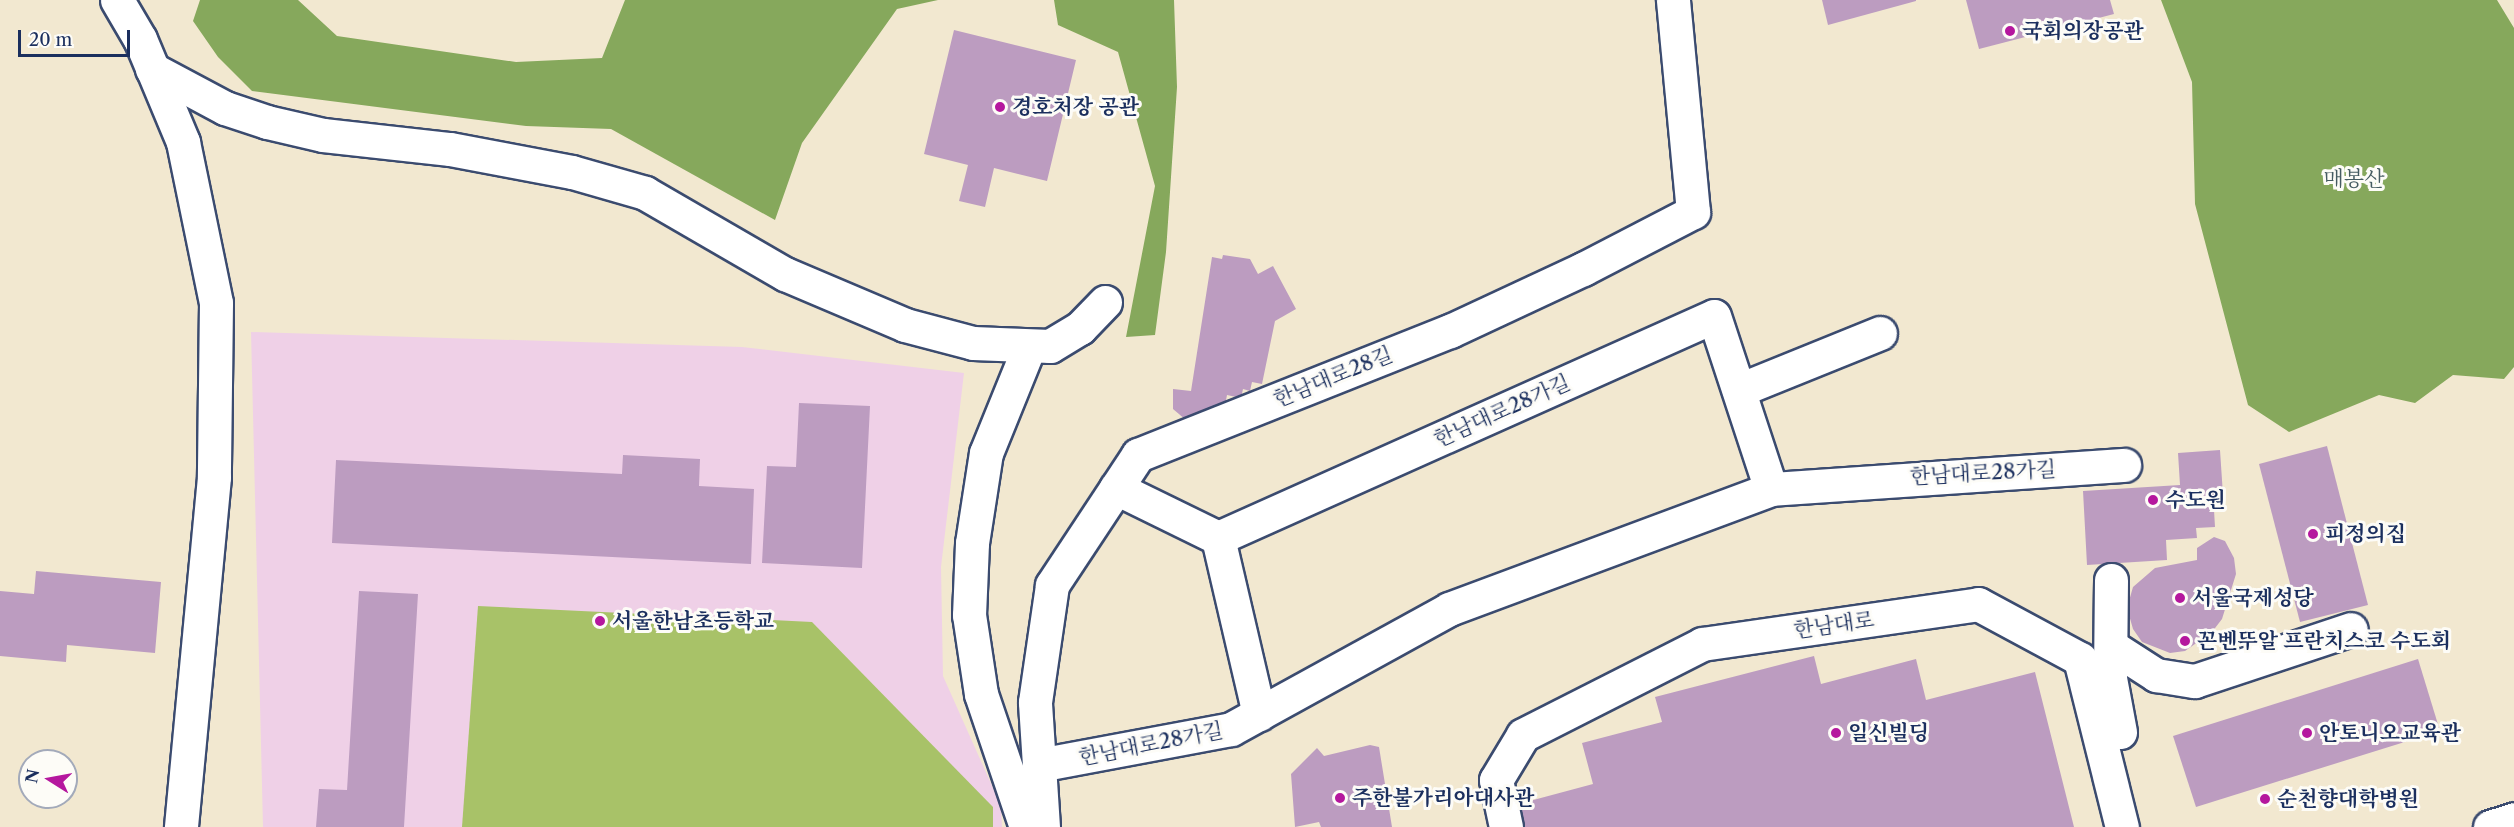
<!DOCTYPE html>
<html>
<head>
<meta charset="utf-8">
<style>
	body { margin:0 }
	#map { position:relative; width:2514px; height:827px; overflow:hidden; background:#f2e8d0; font-family:"Libre Caslon Text","Noto Serif KR",serif }
	div>[style] { position:absolute }
	.built>* { inset:0; background:#efd0e7 }
	.green>* { inset:0; background:#a8c268 }
	.forest>* { inset:0; background:#86a85c }
	.building>* { inset:0; background:#bc9cc0 }
	.roads { filter:drop-shadow(2px 0 #3b4b6f) drop-shadow(-2px 0 #3b4b6f) drop-shadow(0 2px #3b4b6f) drop-shadow(0 -2px #3b4b6f) }
	.minor>* { height:33px; margin:-16.5px; padding:0 16.5px; transform-origin:16.5px; border-radius:16.5px; background:#fff }
	.major>* { height:33px; margin:-16.5px; padding:0 16.5px; transform-origin:16.5px; border-radius:16.5px; background:#fff }
	.dots>* { width:16px; height:16px; translate:-50% -50%; box-sizing:border-box; border:3px solid #fdfcf7; border-radius:50% }
	span { translate:-50% -50%; white-space:nowrap; text-align:center; line-height:1.15; -webkit-text-stroke:6px #fdfcf7; paint-order:stroke }
	.poi-label { font-size:21px; color:#1b2f5e; font-weight:700 }
	.left { translate:0 -50%; text-align:left }
	.park-label { font-size:21px; color:#455b61 }
	.street-label { font-size:21px; color:#1b2f5e }
	.north { position:absolute; left:18px; top:749px; width:60px; height:60px; box-sizing:border-box; background:#fdfcf7; border:2px solid #a3aaba; border-radius:50%; rotate:281deg; font-size:16px; font-weight:700; line-height:24px; text-align:center; color:#1b2f5e }
	.north::after { content:''; display:block; margin:auto; width:21px; height:27px; background:#b5179e; clip-path:polygon(50% 0,100% 100%,50% 72%,0 100%) }
	.scale { position:absolute; left:18px; top:30px; width:112px; height:27px; box-sizing:border-box; border:3px solid #1b2f5e; border-top:0; padding-left:8px; font-size:18px; line-height:21px; white-space:nowrap; color:#1b2f5e; -webkit-text-stroke:4px #fdfcf7; paint-order:stroke }
</style>
</head>
<body>
<div id="map">
	<div class="built">
		<div style="clip-path:polygon(251px 332px,742px 347px,964px 373px,941px 567px,943px 676px,1001px 806px,1002px 827px,263px 827px)"></div>
	</div>
	<div class="green">
		<div style="clip-path:polygon(478px 606px,812px 622px,993px 807px,993px 827px,462px 827px)"></div>
	</div>
	<div class="forest">
		<div style="clip-path:polygon(200px 0,298px 0,337px 36px,516px 62px,602px 58px,625px 0,938px 0,897px 9px,802px 143px,775px 220px,611px 129px,526px 126px,252px 91px,218px 57px,193px 21px)"></div>
		<div style="clip-path:polygon(1054px 0,1174px 0,1177px 87px,1166px 252px,1155px 335px,1126px 337px,1155px 186px,1118px 52px,1058px 25px)"></div>
		<div style="clip-path:polygon(2161px 0,2497px 0,2514px 28px,2514px 367px,2504px 379px,2453px 375px,2415px 403px,2379px 395px,2289px 432px,2248px 405px,2195px 204px,2192px 82px)"></div>
	</div>
	<div class="building">
		<div style="clip-path:polygon(1822px 0,1916px 0,1916px 1px,1828px 25px)"></div>
		<div style="clip-path:polygon(1966px 0,2110px 0,2114px 14px,1979px 49px)"></div>
		<div style="clip-path:polygon(954px 30px,1076px 60px,1047px 181px,994px 168px,985px 207px,959px 201px,968px 165px,924px 154px)"></div>
		<div style="clip-path:polygon(1223px 255px,1250px 259px,1258px 274px,1273px 266px,1296px 309px,1275px 321px,1262px 384px,1252px 382px,1250px 391px,1243px 389px,1241px 398px,1227px 395px,1223px 416px,1186px 420px,1173px 409px,1173px 389px,1191px 391px,1212px 257px,1222px 259px)"></div>
		<div style="clip-path:polygon(799px 403px,870px 406px,862px 568px,762px 563px,767px 466px,796px 467px)"></div>
		<div style="clip-path:polygon(2327px 446px,2368px 605px,2300px 622px,2259px 464px)"></div>
		<div style="clip-path:polygon(2220px 450px,2224px 510px,2214px 510px,2215px 527px,2196px 528px,2197px 538px,2166px 540px,2167px 560px,2087px 565px,2083px 491px,2180px 485px,2178px 453px)"></div>
		<div style="clip-path:polygon(623px 455px,700px 459px,699px 486px,754px 489px,751px 564px,332px 543px,336px 460px,622px 474px)"></div>
		<div style="clip-path:polygon(2214px 537px,2225px 541px,2234px 558px,2236px 574px,2222px 619px,2212px 632px,2185px 651px,2170px 653px,2142px 642px,2133px 629px,2127px 608px,2133px 587px,2155px 568px,2197px 560px,2197px 548px)"></div>
		<div style="clip-path:polygon(36px 571px,161px 582px,155px 653px,67px 645px,66px 662px,0 656px,0 591px,34px 594px)"></div>
		<div style="clip-path:polygon(359px 591px,418px 594px,404px 827px,316px 827px,319px 789px,347px 790px)"></div>
		<div style="clip-path:polygon(1814px 656px,1821px 684px,1916px 659px,1926px 700px,2035px 672px,2074px 827px,1524px 827px,1518px 804px,1593px 784px,1582px 743px,1662px 722px,1655px 697px)"></div>
		<div style="clip-path:polygon(2418px 659px,2440px 731px,2196px 807px,2173px 736px)"></div>
		<div style="clip-path:polygon(1370px 745px,1379px 747px,1392px 827px,1321px 827px,1319px 822px,1295px 827px,1291px 774px,1317px 748px,1324px 756px)"></div>
	</div>
	<div class="roads">
		<div class="minor">
			<div style="left:117px;top:0;width:45px;rotate:59.5deg"></div>
			<div style="left:140px;top:39px;width:112px;rotate:67.3deg"></div>
			<div style="left:183px;top:142px;width:164px;rotate:78.4deg"></div>
			<div style="left:216px;top:303px;width:174px;rotate:90.7deg"></div>
			<div style="left:214px;top:477px;width:352px;rotate:95.4deg"></div>
			<div style="left:152px;top:69px;width:83px;rotate:28.1deg"></div>
			<div style="left:225px;top:108px;width:44px;rotate:18.4deg"></div>
			<div style="left:267px;top:122px;width:57px;rotate:13.1deg"></div>
			<div style="left:323px;top:135px;width:128px;rotate:6.3deg"></div>
			<div style="left:450px;top:149px;width:124px;rotate:10.7deg"></div>
			<div style="left:572px;top:172px;width:76px;rotate:16deg"></div>
			<div style="left:645px;top:193px;width:162px;rotate:30.1deg"></div>
			<div style="left:785px;top:274px;width:130px;rotate:23deg"></div>
			<div style="left:905px;top:325px;width:70px;rotate:14.8deg"></div>
			<div style="left:973px;top:343px;width:77px;rotate:2.2deg"></div>
			<div style="left:1050px;top:346px;width:35px;rotate:-31deg"></div>
			<div style="left:1080px;top:328px;width:36px;rotate:-46deg"></div>
			<div style="left:1739px;top:390px;width:152px;rotate:-22deg"></div>
			<div style="left:1116px;top:488px;width:114px;rotate:26.1deg"></div>
			<div style="left:1218px;top:538px;width:181px;rotate:76.9deg"></div>
			<div style="left:1218px;top:538px;width:543px;rotate:-24.11deg"></div>
			<div style="left:1714px;top:316px;width:182px;rotate:71.8deg"></div>
			<div style="left:2111px;top:580px;width:98px;rotate:90.6deg"></div>
			<div style="left:2110px;top:678px;width:55px;rotate:79.5deg"></div>
			<div style="left:2111px;top:646px;width:54px;rotate:32.8deg"></div>
			<div style="left:2156px;top:675px;width:39px;rotate:9deg"></div>
			<div style="left:2195px;top:681px;width:164px;rotate:-18.4deg"></div>
			<div style="left:1039px;top:765px;width:195px;rotate:-10.6deg"></div>
			<div style="left:1231px;top:729px;width:249px;rotate:-28.8deg"></div>
			<div style="left:1449px;top:609px;width:344px;rotate:-20.4deg"></div>
			<div style="left:1771px;top:489px;width:354px;rotate:-3.9deg"></div>
			<div style="left:1026px;top:827px;width:140px;rotate:-108.7deg"></div>
			<div style="left:981px;top:694px;width:80px;rotate:-98.6deg"></div>
			<div style="left:969px;top:615px;width:72px;rotate:-87.6deg"></div>
			<div style="left:972px;top:543px;width:91px;rotate:-81.2deg"></div>
			<div style="left:986px;top:453px;width:114px;rotate:-67.9deg"></div>
			<div style="left:1043px;top:827px;width:125px;rotate:-93.7deg"></div>
			<div style="left:1035px;top:702px;width:118px;rotate:-81.7deg"></div>
			<div style="left:1052px;top:585px;width:156px;rotate:-56.5deg"></div>
			<div style="left:1138px;top:455px;width:336px;rotate:-21.7deg"></div>
			<div style="left:1450px;top:331px;width:147px;rotate:-25deg"></div>
			<div style="left:1583px;top:269px;width:124px;rotate:-27.4deg"></div>
			<div style="left:1693px;top:212px;width:213px;rotate:-95.4deg"></div>
			<div style="left:1506px;top:827px;width:48px;rotate:-102deg"></div>
			<div style="left:1496px;top:780px;width:52px;rotate:-59deg"></div>
			<div style="left:1523px;top:735px;width:201px;rotate:-26.9deg"></div>
			<div style="left:1702px;top:644px;width:279px;rotate:-8.2deg"></div>
			<div style="left:1978px;top:604px;width:116px;rotate:28.3deg"></div>
			<div style="left:2080px;top:659px;width:173px;rotate:76deg"></div>
		</div>
		<div class="major">
			<div style="left:2490px;top:827px;width:25px;rotate:-18deg"></div>
		</div>
	</div>
	<div class="dots">
		<div style="left:2010px;top:31px;background:#b5179e"></div>
		<div style="left:1000px;top:107px;background:#b5179e"></div>
		<div style="left:2153px;top:500px;background:#b5179e"></div>
		<div style="left:2313px;top:534px;background:#b5179e"></div>
		<div style="left:2180px;top:598px;background:#b5179e"></div>
		<div style="left:600px;top:621px;background:#b5179e"></div>
		<div style="left:2185px;top:641px;background:#b5179e"></div>
		<div style="left:1836px;top:733px;background:#b5179e"></div>
		<div style="left:2307px;top:733px;background:#b5179e"></div>
		<div style="left:1340px;top:798px;background:#b5179e"></div>
		<div style="left:2265px;top:799px;background:#b5179e"></div>
	</div>
	<div class="poi-label">
		<span class="left" style="left:2022px;top:31px">국회의장공관</span>
		<span class="left" style="left:1012px;top:107px">경호처장 공관</span>
		<span class="left" style="left:2165px;top:500px">수도원</span>
		<span class="left" style="left:2325px;top:534px">피정의집</span>
		<span class="left" style="left:2192px;top:598px">서울국제성당</span>
		<span class="left" style="left:612px;top:621px">서울한남초등학교</span>
		<span class="left" style="left:2197px;top:641px">꼰벤뚜알 프란치스코 수도회</span>
		<span class="left" style="left:1848px;top:733px">일신빌딩</span>
		<span class="left" style="left:2319px;top:733px">안토니오교육관</span>
		<span class="left" style="left:1352px;top:798px">주한불가리아대사관</span>
		<span class="left" style="left:2277px;top:799px">순천향대학병원</span>
	</div>
	<div class="park-label">
		<span style="left:2354px;top:179px">매봉산</span>
	</div>
	<div class="street-label">
		<span style="left:1333px;top:377px;rotate:-22deg">한남대로28길</span>
		<span style="left:1502px;top:411px;rotate:-24deg">한남대로28가길</span>
		<span style="left:1983px;top:473px;rotate:-3deg">한남대로28가길</span>
		<span style="left:1834px;top:625px;rotate:-8deg">한남대로</span>
		<span style="left:1151px;top:744px;rotate:-11deg">한남대로28가길</span>
	</div>
	<div class="north">N</div>
	<div class="scale">20 m</div>
</div>
</body>
</html>
